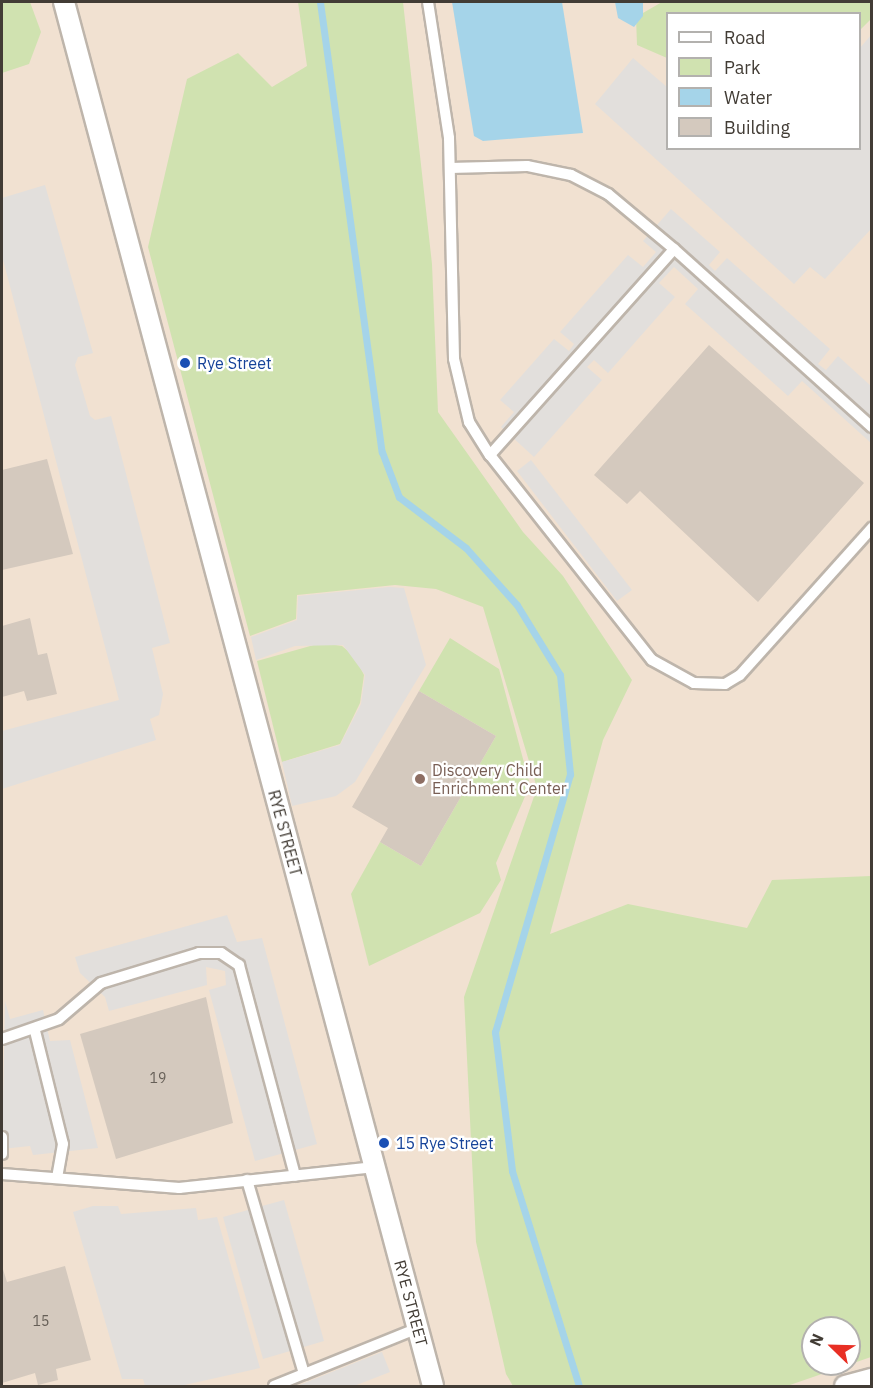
<!DOCTYPE html>
<html>
<head>
<meta charset="utf-8">
<style>
	body { margin:0 }
	#map { position:relative; width:873px; height:1388px; overflow:hidden; background:#f1ece4; font-family:"IBM Plex Sans",sans-serif }
	div>[style] { position:absolute }
	.commercial>* { inset:0; background:#f1e1d1 }
	.green>* { inset:0; background:#d0e2b0 }
	.parking>* { inset:0; background:#e2dfdc }
	.water>* { inset:0; background:#a5d4e9 }
	.stream>* { height:7px; margin:-3.5px; padding:0 3.5px; transform-origin:3.5px; border-radius:3.5px; background:#a5d4e9 }
	.building>* { inset:0; background:#d4c9be }
	.roads { filter:drop-shadow(2px 0 #beb5ab) drop-shadow(-2px 0 #beb5ab) drop-shadow(0 2px #beb5ab) drop-shadow(0 -2px #beb5ab) }
	.lane>* { height:10px; margin:-5px; padding:0 5px; transform-origin:5px; border-radius:5px; background:#fff }
	.street>* { height:20px; margin:-10px; padding:0 10px; transform-origin:10px; border-radius:10px; background:#fff }
	.dots>* { width:16px; height:16px; translate:-50% -50%; box-sizing:border-box; border:3px solid #fff; border-radius:50% }
	span { translate:-50% -50%; white-space:nowrap; text-align:center; line-height:1.15; -webkit-text-stroke:4.5px #fff; paint-order:stroke }
	.number-label { font-size:14px; color:#665f57 }
	.number-label span { -webkit-text-stroke-width:0 }
	.transit-label { font-size:16px; color:#164399 }
	.left { translate:0 -50%; text-align:left }
	.education-label { font-size:16px; color:#785e54 }
	.street-label { font-size:16px; color:#423c35 }
	.frame { position:absolute; inset:0; border:3px solid #423c35; pointer-events:none }
	.legend { position:absolute; left:666px; top:12px; width:195px; height:138px; box-sizing:border-box; background:#fff; border:2px solid #b3b1ae; margin:0; padding:8px 10px; list-style:none; font-size:18px; color:#423c35 }
	.legend li { display:flex; align-items:center; gap:12px; height:30px }
	.legend b { width:30px; border:2px solid #b3b1ae }
	.north { position:absolute; left:801px; top:1316px; width:60px; height:60px; box-sizing:border-box; background:#fff; border:2px solid #b3b1ae; border-radius:50%; rotate:293deg; font-size:16px; font-weight:700; line-height:24px; text-align:center; color:#423c35 }
	.north::after { content:''; display:block; margin:auto; width:21px; height:27px; background:#e82f24; clip-path:polygon(50% 0,100% 100%,50% 72%,0 100%) }
</style>
</head>
<body>
<div id="map">
	<div class="commercial">
		<div style="clip-path:polygon(evenodd,2px 2px,871px 2px,871px 1386px,2px 1386px,2px 2px,668px 14px,860px 14px,860px 148px,668px 148px,668px 14px,2px 2px,813px 1328px,849px 1328px,849px 1364px,813px 1364px,813px 1328px)"></div>
	</div>
	<div class="green">
		<div style="clip-path:polygon(2px 2px,30px 2px,41px 32px,29px 64px,2px 73px)"></div>
		<div style="clip-path:polygon(evenodd,298px 2px,403px 2px,432px 264px,438px 412px,523px 532px,563px 576px,632px 680px,603px 740px,550px 934px,628px 904px,747px 928px,772px 880px,871px 876px,871px 1357px,787px 1386px,513px 1386px,506px 1374px,476px 1242px,464px 997px,537px 788px,483px 607px,436px 589px,395px 585px,297px 595px,296px 619px,250px 636px,148px 247px,187px 79px,238px 53px,272px 87px,307px 66px,298px 2px,813px 1328px,849px 1328px,849px 1364px,813px 1364px,813px 1328px)"></div>
		<div style="clip-path:polygon(662px 2px,871px 2px,871px 19px,860px 30px,860px 14px,668px 14px,667px 58px,637px 45px,636px 17px)"></div>
		<div style="clip-path:polygon(450px 638px,499px 669px,530px 785px,496px 863px,501px 880px,480px 913px,369px 966px,351px 894px,380px 842px,421px 866px,496px 736px,419px 691px)"></div>
		<div style="clip-path:polygon(321px 643px,342px 646px,355px 657px,364px 675px,360px 703px,340px 744px,282px 762px,257px 661px)"></div>
	</div>
	<div class="parking">
		<div style="clip-path:polygon(871px 35px,871px 229px,825px 279px,810px 267px,794px 284px,595px 104px,633px 58px,667px 87px,668px 148px,860px 148px,860px 48px)"></div>
		<div style="clip-path:polygon(45px 185px,93px 353px,78px 357px,75px 365px,90px 416px,95px 420px,111px 416px,170px 643px,152px 648px,163px 694px,159px 715px,150px 719px,156px 740px,2px 789px,2px 731px,119px 700px,2px 256px,2px 198px)"></div>
		<div style="clip-path:polygon(671px 209px,720px 252px,709px 265px,715px 271px,727px 258px,830px 349px,818px 364px,826px 370px,838px 356px,871px 386px,871px 443px,802px 381px,788px 396px,685px 304px,698px 289px,674px 267px,659px 283px,675px 297px,608px 373px,594px 360px,587px 367px,602px 380px,534px 457px,501px 427px,514px 412px,500px 400px,554px 339px,569px 351px,574px 344px,560px 332px,628px 255px,643px 267px,656px 252px,643px 241px)"></div>
		<div style="clip-path:polygon(531px 460px,632px 590px,617px 601px,517px 471px)"></div>
		<div style="clip-path:polygon(389px 587px,404px 588px,426px 665px,355px 782px,336px 796px,292px 806px,282px 762px,340px 745px,361px 704px,365px 675px,343px 645px,295px 646px,256px 660px,251px 637px,297px 620px,298px 596px)"></div>
		<div style="clip-path:polygon(227px 915px,237px 942px,262px 938px,317px 1144px,255px 1161px,209px 990px,226px 985px,225px 971px,206px 967px,207px 985px,109px 1011px,105px 997px,80px 973px,75px 957px)"></div>
		<div style="clip-path:polygon(5px 1001px,10px 1019px,43px 1010px,50px 1041px,70px 1040px,98px 1148px,33px 1155px,30px 1146px,2px 1149px)"></div>
		<div style="clip-path:polygon(284px 1200px,324px 1341px,263px 1359px,223px 1217px)"></div>
		<div style="clip-path:polygon(93px 1206px,118px 1206px,121px 1214px,196px 1208px,198px 1220px,217px 1217px,260px 1368px,180px 1386px,145px 1386px,143px 1379px,122px 1379px,73px 1212px)"></div>
		<div style="clip-path:polygon(382px 1352px,390px 1372px,354px 1386px,297px 1386px)"></div>
	</div>
	<div class="water">
		<div style="clip-path:polygon(452px 2px,562px 2px,583px 133px,483px 141px,474px 136px)"></div>
		<div style="clip-path:polygon(615px 2px,643px 2px,643px 16px,634px 27px,618px 18px)"></div>
	</div>
	<div class="stream">
		<div style="left:320px;top:2px;width:454px;rotate:82.2deg"></div>
		<div style="left:382px;top:452px;width:48px;rotate:69.3deg"></div>
		<div style="left:399px;top:497px;width:84px;rotate:37.3deg"></div>
		<div style="left:466px;top:548px;width:76px;rotate:48.2deg"></div>
		<div style="left:517px;top:605px;width:82px;rotate:58.4deg"></div>
		<div style="left:560px;top:675px;width:100px;rotate:84.2deg"></div>
		<div style="left:570px;top:774px;width:269px;rotate:106.2deg"></div>
		<div style="left:495px;top:1032px;width:140px;rotate:83deg"></div>
		<div style="left:512px;top:1171px;width:225px;rotate:72.7deg"></div>
	</div>
	<div class="building">
		<div style="clip-path:polygon(709px 345px,864px 483px,758px 602px,640px 491px,627px 504px,594px 475px)"></div>
		<div style="clip-path:polygon(47px 459px,73px 554px,2px 570px,2px 470px)"></div>
		<div style="clip-path:polygon(30px 618px,38px 655px,47px 653px,57px 694px,27px 701px,24px 691px,2px 697px,2px 626px)"></div>
		<div style="clip-path:polygon(419px 691px,496px 736px,421px 866px,380px 842px,388px 828px,352px 807px)"></div>
		<div style="clip-path:polygon(206px 997px,233px 1123px,116px 1159px,80px 1034px)"></div>
		<div style="clip-path:polygon(2px 1266px,7px 1282px,65px 1266px,91px 1360px,56px 1369px,58px 1380px,38px 1385px,35px 1373px,2px 1383px)"></div>
	</div>
	<div class="roads">
		<div class="lane">
			<div style="left:428px;top:2px;width:138px;rotate:81.2deg"></div>
			<div style="left:449px;top:138px;width:221px;rotate:88.7deg"></div>
			<div style="left:454px;top:359px;width:65px;rotate:76.6deg"></div>
			<div style="left:469px;top:422px;width:39px;rotate:58deg"></div>
			<div style="left:490px;top:455px;width:276px;rotate:-48.2deg"></div>
			<div style="left:674px;top:249px;width:86px;rotate:-140.2deg"></div>
			<div style="left:608px;top:194px;width:42px;rotate:-152.8deg"></div>
			<div style="left:571px;top:175px;width:45px;rotate:-168.4deg"></div>
			<div style="left:527px;top:166px;width:77px;rotate:178.5deg"></div>
			<div style="left:674px;top:249px;width:266px;rotate:42deg"></div>
			<div style="left:490px;top:455px;width:261px;rotate:51.7deg"></div>
			<div style="left:652px;top:660px;width:48px;rotate:28.7deg"></div>
			<div style="left:694px;top:683px;width:31px;rotate:2deg"></div>
			<div style="left:725px;top:684px;width:17px;rotate:-31deg"></div>
			<div style="left:740px;top:675px;width:198px;rotate:-48.1deg"></div>
			<div style="left:35px;top:1031px;width:116px;rotate:76.1deg"></div>
			<div style="left:63px;top:1144px;width:34px;rotate:100deg"></div>
			<div style="left:2px;top:1039px;width:60px;rotate:-19.3deg"></div>
			<div style="left:59px;top:1019px;width:55px;rotate:-40.6deg"></div>
			<div style="left:101px;top:983px;width:102px;rotate:-17deg"></div>
			<div style="left:199px;top:953px;width:22px"></div>
			<div style="left:221px;top:953px;width:22px;rotate:34deg"></div>
			<div style="left:239px;top:965px;width:218px;rotate:75.1deg"></div>
			<div style="left:2px;top:1137px;width:17px;rotate:90deg"></div>
			<div style="left:2px;top:1174px;width:178px;rotate:4.5deg"></div>
			<div style="left:179px;top:1188px;width:197px;rotate:-6.1deg"></div>
			<div style="left:247px;top:1180px;width:202px;rotate:73.6deg"></div>
			<div style="left:274px;top:1386px;width:155px;rotate:-21.9deg"></div>
		</div>
		<div class="street">
			<div style="left:64px;top:2px;width:1432px;rotate:75.07deg"></div>
			<div style="left:845px;top:1386px;width:28px;rotate:-15deg"></div>
		</div>
	</div>
	<div class="dots">
		<div style="left:185px;top:363px;background:#1a4fb4"></div>
		<div style="left:420px;top:779px;background:#8d6e63"></div>
		<div style="left:384px;top:1143px;background:#1a4fb4"></div>
	</div>
	<div class="number-label">
		<span style="left:158px;top:1078px">19</span>
		<span style="left:41px;top:1321px">15</span>
	</div>
	<div class="transit-label">
		<span class="left" style="left:197px;top:363px">Rye Street</span>
		<span class="left" style="left:396px;top:1143px">15 Rye Street</span>
	</div>
	<div class="education-label">
		<span class="left" style="left:432px;top:779px">Discovery Child<br>Enrichment Center</span>
	</div>
	<div class="street-label">
		<span style="left:285px;top:833px;rotate:75deg">RYE STREET</span>
		<span style="left:411px;top:1303px;rotate:75deg">RYE STREET</span>
	</div>
	<div class="frame"></div>
	<ul class="legend">
	<li><b style="height:8px;background:#fff"></b>Road</li>
	<li><b style="height:16px;background:#d0e2b0"></b>Park</li>
	<li><b style="height:16px;background:#a5d4e9"></b>Water</li>
	<li><b style="height:16px;background:#d4c9be"></b>Building</li>
	</ul>
	<div class="north">N</div>
</div>
</body>
</html>
